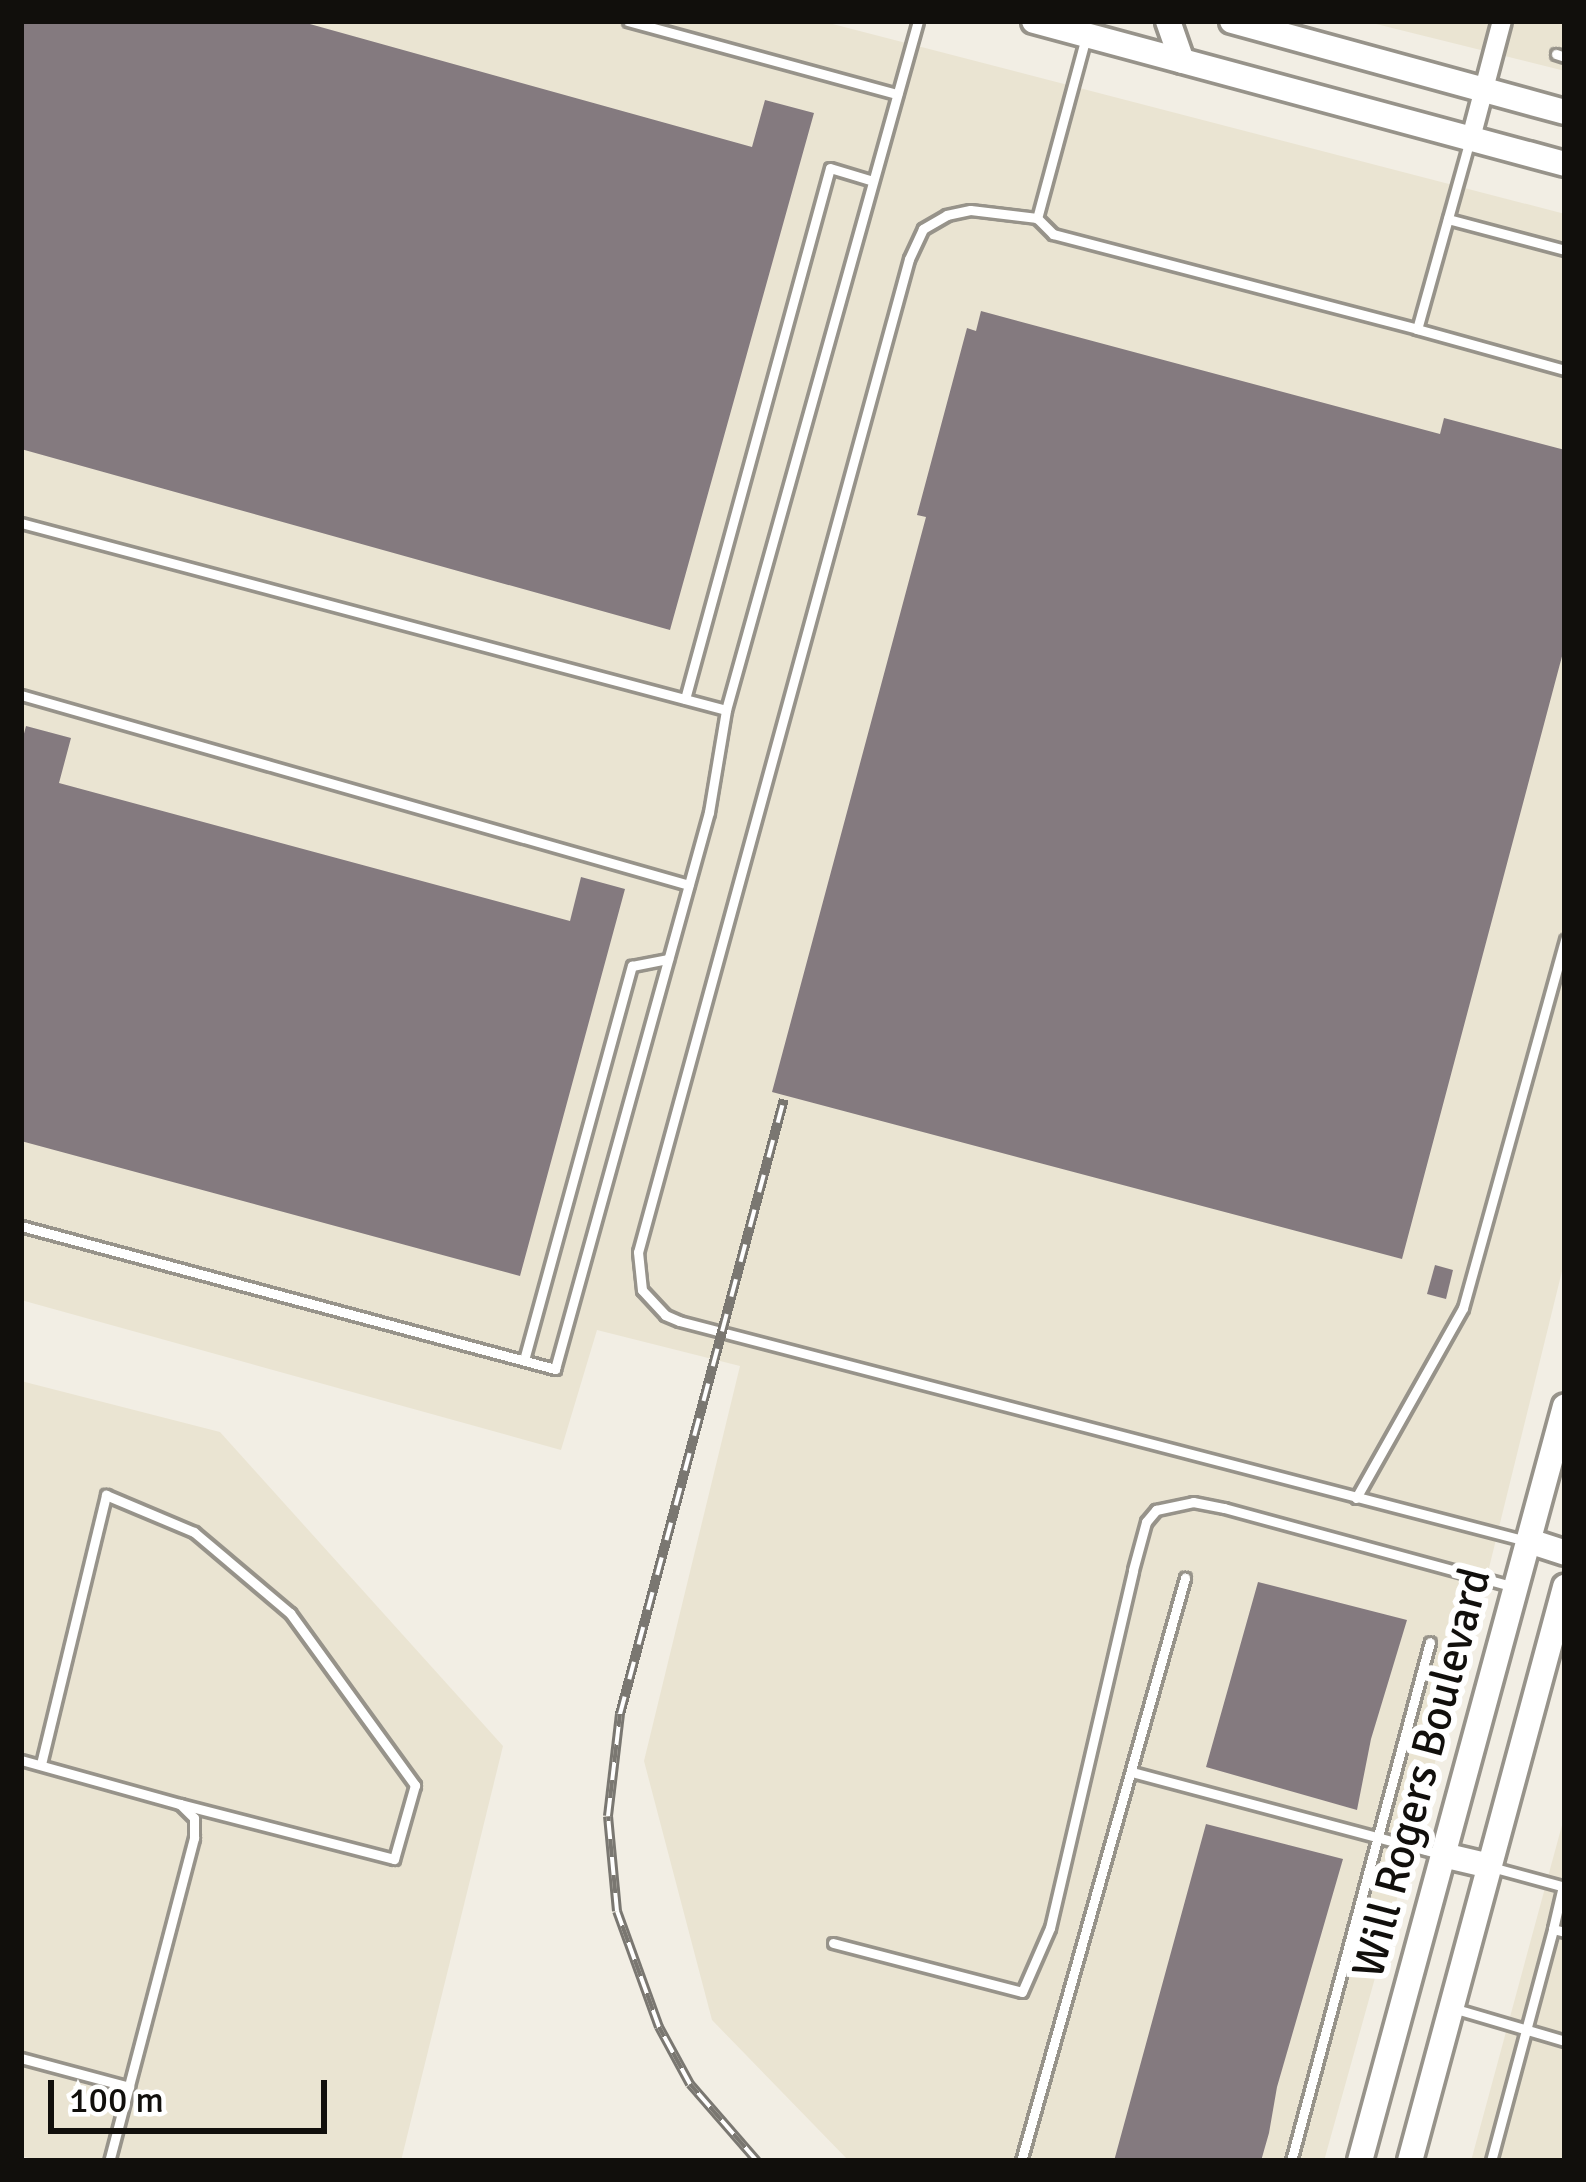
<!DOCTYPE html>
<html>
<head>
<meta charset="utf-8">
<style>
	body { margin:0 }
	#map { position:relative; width:1586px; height:2182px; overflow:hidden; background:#f2eee4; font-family:Signika,sans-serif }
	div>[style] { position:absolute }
	.built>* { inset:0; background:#eae4d2 }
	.building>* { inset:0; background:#847a7f }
	.roads { filter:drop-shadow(3px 0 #97938a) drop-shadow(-3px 0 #97938a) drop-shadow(0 3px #97938a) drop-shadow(0 -3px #97938a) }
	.service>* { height:9px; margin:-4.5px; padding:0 4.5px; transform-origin:4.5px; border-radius:4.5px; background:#fff }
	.minor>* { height:18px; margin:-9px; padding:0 9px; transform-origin:9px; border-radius:9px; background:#fff }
	.secondary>* { height:24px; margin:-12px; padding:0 12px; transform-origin:12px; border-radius:12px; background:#fff }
	.rail>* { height:10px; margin-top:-5px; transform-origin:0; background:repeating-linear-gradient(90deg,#fff 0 18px,#7a7771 0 36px); box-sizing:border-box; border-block:3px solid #7a7771 }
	span { translate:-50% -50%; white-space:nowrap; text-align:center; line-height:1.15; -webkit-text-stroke:12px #fff; paint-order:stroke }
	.street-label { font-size:45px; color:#110f0c }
	.frame { position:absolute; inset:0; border:24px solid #110f0c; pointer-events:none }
	.scale { position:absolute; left:48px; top:2080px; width:279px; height:54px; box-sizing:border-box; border:6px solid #110f0c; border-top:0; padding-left:15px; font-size:36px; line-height:42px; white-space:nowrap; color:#110f0c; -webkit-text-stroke:9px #fff; paint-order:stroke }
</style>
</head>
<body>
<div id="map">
	<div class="built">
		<div style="clip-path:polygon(21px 21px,821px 21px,1565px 214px,1565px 1259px,1488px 1572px,1324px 2161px,849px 2161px,712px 2020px,644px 1761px,740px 1366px,597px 1330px,561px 1450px,21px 1300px)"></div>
		<div style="clip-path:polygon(1364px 21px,1565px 21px,1565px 71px)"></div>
		<div style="clip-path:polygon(21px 1381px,220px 1432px,503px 1746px,401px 2161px,42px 2161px,21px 2156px)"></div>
		<div style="clip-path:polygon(1565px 1814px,1565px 2161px,1471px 2161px)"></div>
	</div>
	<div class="building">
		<div style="clip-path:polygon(21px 21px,299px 21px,752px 147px,765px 100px,814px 113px,670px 630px,21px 449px)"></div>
		<div style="clip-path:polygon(981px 311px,1440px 434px,1444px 418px,1565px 450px,1565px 645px,1402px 1259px,772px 1092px,926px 517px,917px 515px,967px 328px,976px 331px)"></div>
		<div style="clip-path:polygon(26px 726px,71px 738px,59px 783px,570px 921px,581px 877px,625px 889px,520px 1276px,21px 1141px,21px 745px)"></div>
		<div style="clip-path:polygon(1435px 1265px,1453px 1270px,1446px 1299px,1427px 1294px)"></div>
		<div style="clip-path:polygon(1258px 1582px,1407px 1620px,1371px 1739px,1357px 1810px,1206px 1767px)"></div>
		<div style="clip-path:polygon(1206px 1824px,1343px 1859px,1277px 2087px,1269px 2133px,1261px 2161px,1114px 2161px)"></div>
	</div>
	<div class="roads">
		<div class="service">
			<div style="left:628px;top:21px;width:279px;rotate:15.2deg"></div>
			<div style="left:1086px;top:37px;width:188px;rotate:105.1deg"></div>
			<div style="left:1037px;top:218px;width:67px;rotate:-173.2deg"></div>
			<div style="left:970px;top:210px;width:24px;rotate:168deg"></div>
			<div style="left:947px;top:215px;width:28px;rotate:150deg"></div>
			<div style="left:923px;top:229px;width:33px;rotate:115deg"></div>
			<div style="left:909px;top:259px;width:1029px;rotate:105.26deg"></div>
			<div style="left:638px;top:1252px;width:38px;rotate:84deg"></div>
			<div style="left:642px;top:1290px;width:34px;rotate:47deg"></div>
			<div style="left:665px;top:1315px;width:15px;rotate:23deg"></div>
			<div style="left:679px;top:1321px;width:872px;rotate:14.55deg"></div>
			<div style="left:1556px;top:54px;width:9px;rotate:18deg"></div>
			<div style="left:1469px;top:143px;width:193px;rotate:105.6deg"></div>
			<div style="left:1417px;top:329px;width:154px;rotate:15.5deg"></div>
			<div style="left:1037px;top:218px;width:23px;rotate:45deg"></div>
			<div style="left:1053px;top:234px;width:376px;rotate:14.6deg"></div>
			<div style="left:1448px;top:219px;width:121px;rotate:14.8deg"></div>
			<div style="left:21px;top:523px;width:729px;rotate:14.86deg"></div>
			<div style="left:726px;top:710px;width:715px;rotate:-74.43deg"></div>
			<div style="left:21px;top:695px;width:694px;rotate:15.88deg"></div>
			<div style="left:685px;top:699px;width:550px;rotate:-74.73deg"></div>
			<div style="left:830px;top:168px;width:45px;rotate:16.8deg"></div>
			<div style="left:21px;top:1226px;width:553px;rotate:14.99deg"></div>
			<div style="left:555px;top:1369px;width:578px;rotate:-74.54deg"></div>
			<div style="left:709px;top:812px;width:103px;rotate:-80.5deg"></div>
			<div style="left:524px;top:1360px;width:409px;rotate:-74.7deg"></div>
			<div style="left:632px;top:966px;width:37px;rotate:-11deg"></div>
			<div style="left:1356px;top:1498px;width:218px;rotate:-60.6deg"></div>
			<div style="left:1463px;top:1308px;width:382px;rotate:-74.5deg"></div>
			<div style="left:21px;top:1760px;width:165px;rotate:15.5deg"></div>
			<div style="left:180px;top:1804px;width:20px;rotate:45deg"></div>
			<div style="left:194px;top:1818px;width:20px;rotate:90deg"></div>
			<div style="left:194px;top:1838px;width:334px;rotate:104.7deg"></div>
			<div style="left:41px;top:1764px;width:277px;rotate:-76.4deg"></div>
			<div style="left:106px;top:1495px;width:95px;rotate:22.8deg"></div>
			<div style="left:194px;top:1532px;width:126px;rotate:40.2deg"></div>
			<div style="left:290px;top:1613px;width:213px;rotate:54deg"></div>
			<div style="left:415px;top:1785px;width:77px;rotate:105.8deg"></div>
			<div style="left:394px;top:1859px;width:221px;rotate:-165.6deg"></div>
			<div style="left:1132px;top:1772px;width:319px;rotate:14.9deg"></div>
			<div style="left:1495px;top:1868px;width:73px;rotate:15.2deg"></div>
			<div style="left:1563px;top:1886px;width:44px;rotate:103.1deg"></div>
			<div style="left:1553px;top:1929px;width:12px;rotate:14deg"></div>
			<div style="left:833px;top:1943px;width:195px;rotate:14.5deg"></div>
			<div style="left:1022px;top:1992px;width:70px;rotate:-66.4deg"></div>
			<div style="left:1050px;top:1928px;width:367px;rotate:-76.9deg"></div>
			<div style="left:1133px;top:1570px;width:50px;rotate:-74.8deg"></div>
			<div style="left:1146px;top:1522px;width:16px;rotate:-50deg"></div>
			<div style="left:1156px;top:1510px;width:38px;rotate:-12deg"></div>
			<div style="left:1193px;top:1502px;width:32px;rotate:11deg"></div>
			<div style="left:1224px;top:1508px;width:297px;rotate:15.2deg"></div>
			<div style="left:1456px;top:2009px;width:114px;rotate:16.4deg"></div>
			<div style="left:21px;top:2058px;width:112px;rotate:15deg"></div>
			<div style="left:1021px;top:2161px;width:606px;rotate:-74.29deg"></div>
			<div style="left:1291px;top:2161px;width:537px;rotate:-75.01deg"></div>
			<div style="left:1491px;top:2161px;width:240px;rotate:-75deg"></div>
		</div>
		<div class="minor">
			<div style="left:1471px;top:138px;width:121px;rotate:-75.2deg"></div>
		</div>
		<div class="secondary">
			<div style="left:1034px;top:21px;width:550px;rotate:15.07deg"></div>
			<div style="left:1168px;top:21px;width:42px;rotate:70.7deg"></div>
			<div style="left:1232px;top:21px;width:345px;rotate:15.3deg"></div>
			<div style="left:1529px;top:1541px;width:38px;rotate:18deg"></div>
			<div style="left:1443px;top:1855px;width:48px;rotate:13.2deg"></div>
			<div style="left:1360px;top:2161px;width:782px;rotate:-74.81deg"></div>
			<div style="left:1410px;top:2161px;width:595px;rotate:-74.89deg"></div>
		</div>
	</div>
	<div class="rail">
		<div style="left:757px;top:2161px;width:102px;rotate:-131deg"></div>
		<div style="left:690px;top:2084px;width:65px;rotate:-118.5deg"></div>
		<div style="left:659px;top:2027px;width:123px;rotate:-109.9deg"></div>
		<div style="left:617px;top:1911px;width:95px;rotate:-95.4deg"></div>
		<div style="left:608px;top:1816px;width:103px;rotate:-83.3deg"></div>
		<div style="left:620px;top:1714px;width:636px;rotate:-75.07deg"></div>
	</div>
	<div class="street-label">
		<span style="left:1422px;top:1773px;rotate:-75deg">Will Rogers Boulevard</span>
	</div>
	<div class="frame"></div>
	<div class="scale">100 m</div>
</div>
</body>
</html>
